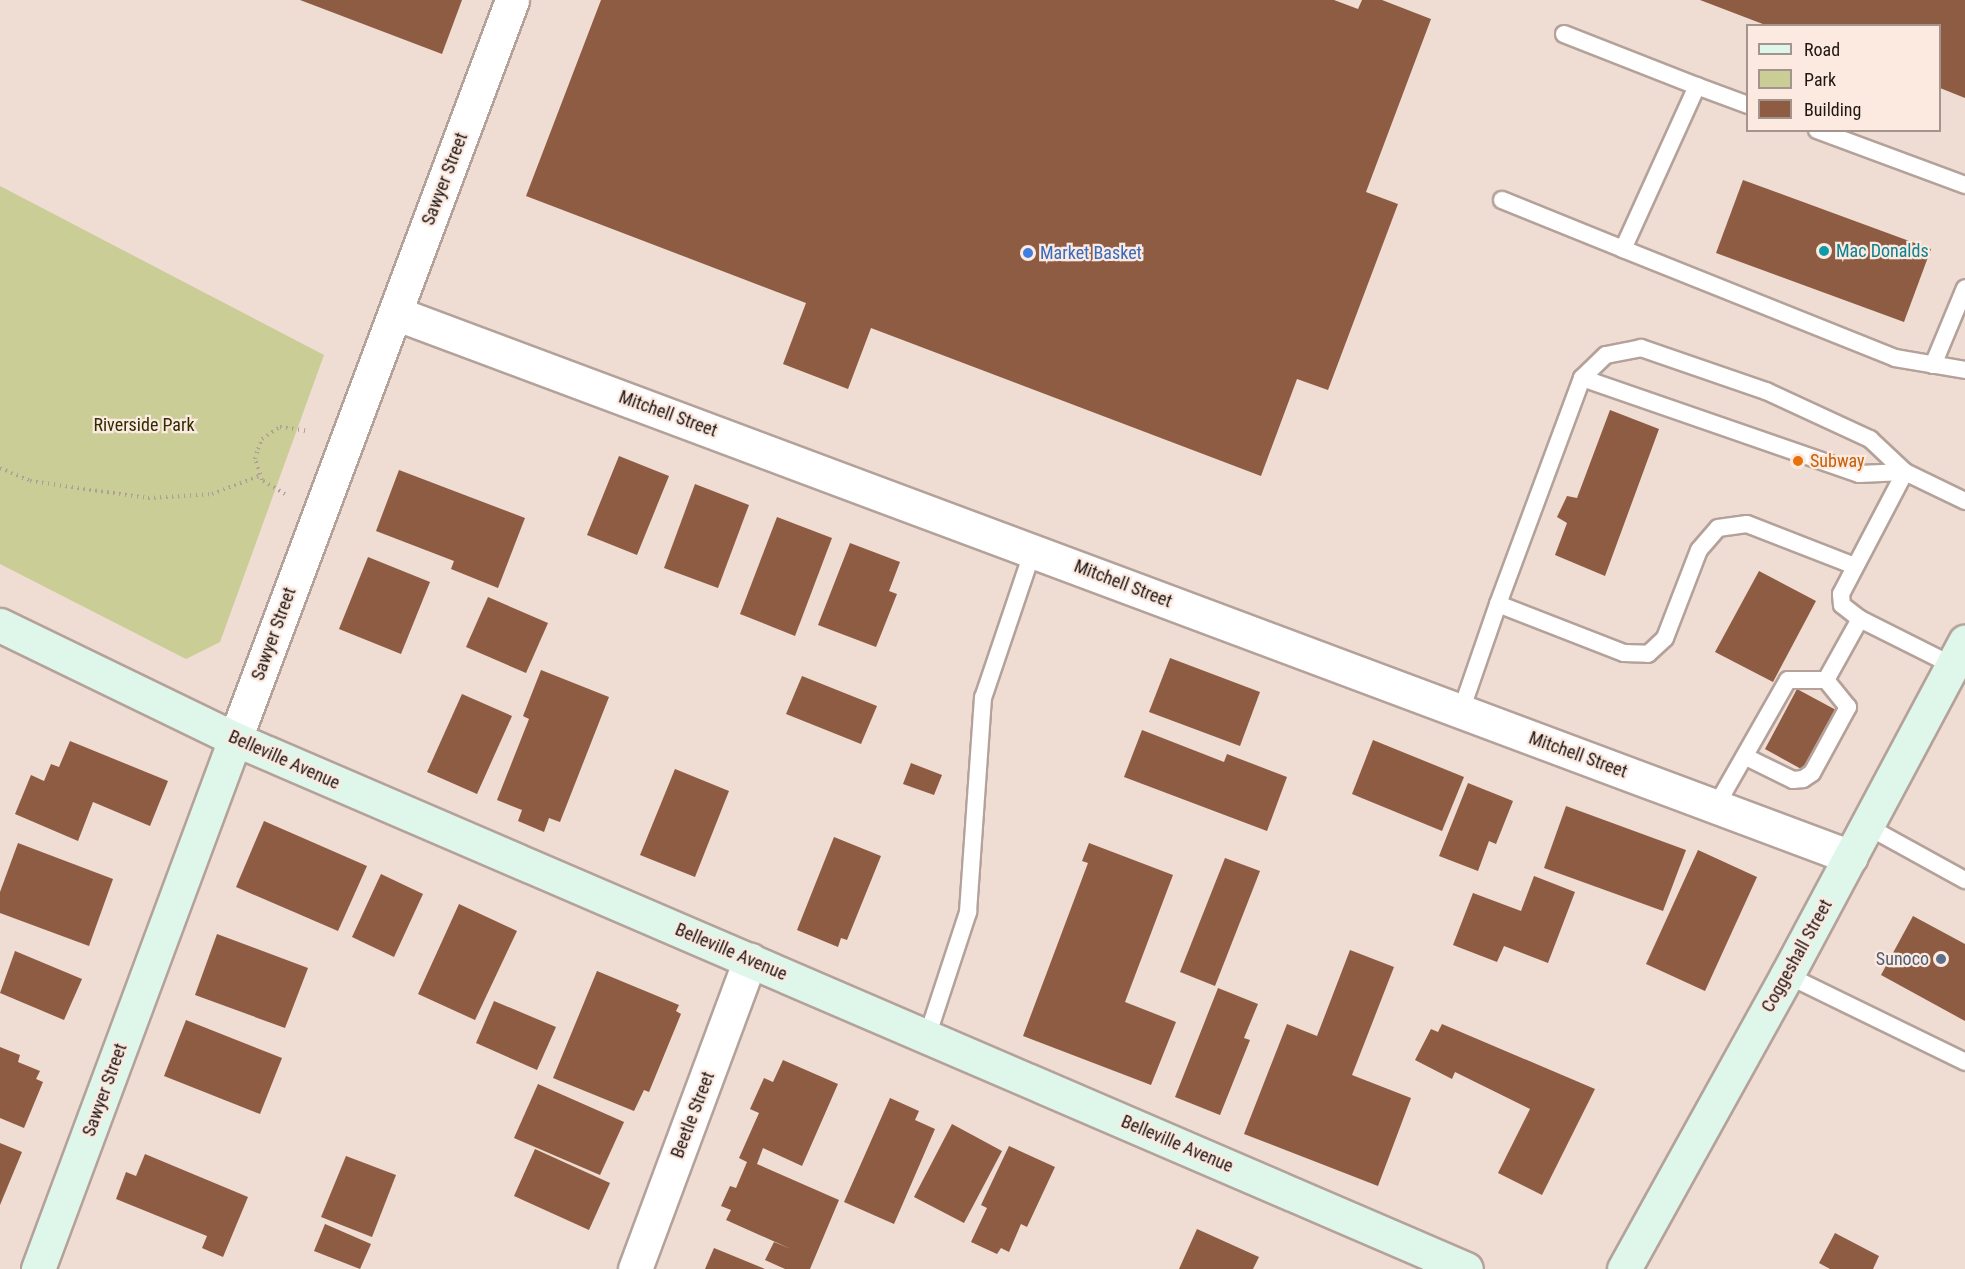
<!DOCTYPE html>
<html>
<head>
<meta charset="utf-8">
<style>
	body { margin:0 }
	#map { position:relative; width:1965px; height:1269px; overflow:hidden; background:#efdcd3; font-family:"Roboto Condensed",sans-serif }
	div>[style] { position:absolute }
	.green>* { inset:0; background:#cacd95 }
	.building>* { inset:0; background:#8e5c42 }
	.path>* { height:4px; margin-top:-2px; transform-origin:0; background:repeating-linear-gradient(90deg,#ae9f98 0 1.5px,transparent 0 6px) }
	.roads { filter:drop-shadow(2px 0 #b4a29a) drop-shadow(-2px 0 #b4a29a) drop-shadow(0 2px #b4a29a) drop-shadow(0 -2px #b4a29a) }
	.lane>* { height:16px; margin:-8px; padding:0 8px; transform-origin:8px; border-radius:8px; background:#fff }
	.street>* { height:33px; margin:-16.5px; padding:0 16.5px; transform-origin:16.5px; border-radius:16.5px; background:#fff }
	.secondary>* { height:33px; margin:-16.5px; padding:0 16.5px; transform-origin:16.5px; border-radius:16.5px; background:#dff7eb }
	.dots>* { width:16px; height:16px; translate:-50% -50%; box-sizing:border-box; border:3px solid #fce9e0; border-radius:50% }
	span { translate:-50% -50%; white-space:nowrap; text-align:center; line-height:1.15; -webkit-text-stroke:4.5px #fce9e0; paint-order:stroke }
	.street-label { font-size:18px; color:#1e1714 }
	.culture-label { font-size:18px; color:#0d838f }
	.left { translate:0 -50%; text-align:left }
	.shop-label { font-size:18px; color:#366cbe }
	.park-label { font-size:18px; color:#2e2e00 }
	.food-label { font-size:18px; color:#c56008 }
	.service-label { font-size:18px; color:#4e5e75 }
	.right { translate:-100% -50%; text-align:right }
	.legend { position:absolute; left:1746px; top:24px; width:195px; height:108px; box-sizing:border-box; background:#fce9e0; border:2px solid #a3958e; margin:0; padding:8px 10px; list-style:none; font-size:18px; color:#1e1714 }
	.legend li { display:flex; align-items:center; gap:12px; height:30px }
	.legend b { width:30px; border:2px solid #a3958e }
</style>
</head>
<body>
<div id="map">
	<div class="green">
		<div style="clip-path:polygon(0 186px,324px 355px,220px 642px,186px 659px,0 564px)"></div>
	</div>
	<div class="building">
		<div style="clip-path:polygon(300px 0,462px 0,442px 54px)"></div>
		<div style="clip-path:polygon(601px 0,1334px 0,1358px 9px,1362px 0,1382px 0,1431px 19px,1366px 192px,1398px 204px,1328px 390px,1297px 379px,1261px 476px,871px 328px,848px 389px,783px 364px,806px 303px,526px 196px)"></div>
		<div style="clip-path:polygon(1700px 0,1965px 0,1965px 98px,1940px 88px,1940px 26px,1768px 26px)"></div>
		<div style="clip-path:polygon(1743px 180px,1931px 249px,1904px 322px,1716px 253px)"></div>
		<div style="clip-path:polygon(1610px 410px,1659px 429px,1605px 576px,1555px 555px,1567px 523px,1557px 517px,1567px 496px,1577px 498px)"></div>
		<div style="clip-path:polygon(619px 456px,669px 476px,637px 555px,587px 535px)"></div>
		<div style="clip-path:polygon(399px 470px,525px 518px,498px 588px,451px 569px,454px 561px,376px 531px)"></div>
		<div style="clip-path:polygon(695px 484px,749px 505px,718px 588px,664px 568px)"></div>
		<div style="clip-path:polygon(777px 517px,832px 538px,795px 636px,740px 614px)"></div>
		<div style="clip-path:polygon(850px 543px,900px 562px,889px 591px,897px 594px,876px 647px,818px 625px)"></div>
		<div style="clip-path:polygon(368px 557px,430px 582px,401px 654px,339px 629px)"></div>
		<div style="clip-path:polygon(1759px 571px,1816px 601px,1773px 682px,1715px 652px)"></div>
		<div style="clip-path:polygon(488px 597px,548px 623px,526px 673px,466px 647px)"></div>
		<div style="clip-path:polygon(1170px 658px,1260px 692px,1240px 746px,1149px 712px)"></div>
		<div style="clip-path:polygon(541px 670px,609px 697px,560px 822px,549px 818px,544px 832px,518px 821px,522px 810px,497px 800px,529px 719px,523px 716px)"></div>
		<div style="clip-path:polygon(802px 676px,877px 706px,861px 744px,786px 714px)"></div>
		<div style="clip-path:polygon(1797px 689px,1836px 710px,1803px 770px,1765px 749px)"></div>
		<div style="clip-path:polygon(462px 694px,512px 716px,477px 794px,427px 772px)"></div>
		<div style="clip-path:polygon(1142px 730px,1224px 762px,1227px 754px,1287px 777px,1267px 831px,1124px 777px)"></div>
		<div style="clip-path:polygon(1373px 740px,1464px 777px,1442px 831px,1352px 794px)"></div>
		<div style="clip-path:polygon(70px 741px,168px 781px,150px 826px,93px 802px,78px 841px,15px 814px,31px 775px,44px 781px,51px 764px,59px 767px)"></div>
		<div style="clip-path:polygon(911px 763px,942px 775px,934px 795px,903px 784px)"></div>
		<div style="clip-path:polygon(675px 769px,729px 791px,695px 877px,640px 855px)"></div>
		<div style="clip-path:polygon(1468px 783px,1513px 801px,1496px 844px,1489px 841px,1478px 871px,1439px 856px)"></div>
		<div style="clip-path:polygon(1566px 806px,1686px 850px,1663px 911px,1544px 868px)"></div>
		<div style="clip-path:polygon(264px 821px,367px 866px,338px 931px,236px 887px)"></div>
		<div style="clip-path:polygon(834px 837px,881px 856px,847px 940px,841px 938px,838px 947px,797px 930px)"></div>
		<div style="clip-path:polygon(18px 843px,113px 879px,89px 946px,0 913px,0 892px)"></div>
		<div style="clip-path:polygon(1089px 843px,1173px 875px,1125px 1002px,1176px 1022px,1151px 1085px,1023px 1036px,1088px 863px,1082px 861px)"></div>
		<div style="clip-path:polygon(1698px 850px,1757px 877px,1705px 991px,1646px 964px)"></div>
		<div style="clip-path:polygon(1225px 858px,1260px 871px,1215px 986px,1180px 972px)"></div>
		<div style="clip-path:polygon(381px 874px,423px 894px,394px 957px,352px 937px)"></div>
		<div style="clip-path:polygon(1534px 876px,1575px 892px,1548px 963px,1504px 946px,1497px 962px,1453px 945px,1473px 893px,1521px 911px)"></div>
		<div style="clip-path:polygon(459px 904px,517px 931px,475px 1020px,418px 994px)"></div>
		<div style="clip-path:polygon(1913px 916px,1965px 944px,1965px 1021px,1881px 975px)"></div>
		<div style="clip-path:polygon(217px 934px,308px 968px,285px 1028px,195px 995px)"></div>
		<div style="clip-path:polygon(1350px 950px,1394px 967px,1352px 1075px,1411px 1098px,1378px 1186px,1244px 1134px,1287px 1024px,1317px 1036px)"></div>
		<div style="clip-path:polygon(15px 951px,82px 979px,64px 1020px,0 993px)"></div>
		<div style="clip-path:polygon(597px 971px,679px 1005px,676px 1011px,681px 1014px,649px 1092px,644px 1090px,634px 1111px,553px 1078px)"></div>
		<div style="clip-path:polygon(1218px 988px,1258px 1004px,1244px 1038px,1250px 1040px,1220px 1115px,1175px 1097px)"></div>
		<div style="clip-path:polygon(494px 1001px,556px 1027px,537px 1070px,476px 1043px)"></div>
		<div style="clip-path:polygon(186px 1020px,282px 1058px,260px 1114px,164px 1076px)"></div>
		<div style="clip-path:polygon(1442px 1024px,1595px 1089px,1542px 1195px,1498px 1173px,1530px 1109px,1455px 1072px,1452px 1079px,1415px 1060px,1431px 1029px,1438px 1032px)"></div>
		<div style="clip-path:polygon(0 1047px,20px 1055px,18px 1062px,40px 1071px,36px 1079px,43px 1082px,24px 1128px,0 1118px)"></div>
		<div style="clip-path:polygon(783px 1060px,838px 1084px,802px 1166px,763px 1148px,757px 1164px,839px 1200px,810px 1269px,785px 1269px,765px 1260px,774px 1242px,791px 1249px,726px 1220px,731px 1210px,721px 1206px,730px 1186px,736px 1188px,747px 1162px,739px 1158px,759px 1113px,750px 1109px,764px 1078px,773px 1082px)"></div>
		<div style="clip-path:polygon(538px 1084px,624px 1122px,600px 1175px,514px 1138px)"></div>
		<div style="clip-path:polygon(890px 1098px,919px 1111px,915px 1120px,935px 1129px,894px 1224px,844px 1202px)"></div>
		<div style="clip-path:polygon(952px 1124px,1002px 1151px,964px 1223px,914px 1197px)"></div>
		<div style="clip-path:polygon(0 1143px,22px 1152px,0 1205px)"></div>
		<div style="clip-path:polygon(1009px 1146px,1055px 1167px,1027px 1227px,1021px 1224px,1009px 1252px,1001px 1248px,997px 1254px,971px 1242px,987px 1208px,981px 1205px)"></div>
		<div style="clip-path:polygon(535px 1149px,610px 1183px,589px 1230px,514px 1196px)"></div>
		<div style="clip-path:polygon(145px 1154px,248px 1197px,223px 1257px,202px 1248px,207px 1236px,116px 1199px,126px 1172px,136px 1176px)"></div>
		<div style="clip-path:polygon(346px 1156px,396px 1175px,372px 1237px,321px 1217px)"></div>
		<div style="clip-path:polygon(325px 1224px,371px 1244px,360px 1269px,314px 1251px)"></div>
		<div style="clip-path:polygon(1197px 1229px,1259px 1257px,1253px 1269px,1179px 1269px)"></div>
		<div style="clip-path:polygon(1835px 1233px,1879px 1256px,1873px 1269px,1830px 1269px,1819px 1263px)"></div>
		<div style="clip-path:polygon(714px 1248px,765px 1269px,705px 1269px)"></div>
	</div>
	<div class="path">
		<div style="left:0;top:468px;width:33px;rotate:23deg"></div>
		<div style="left:30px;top:481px;width:119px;rotate:8.2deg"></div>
		<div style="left:148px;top:498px;width:64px;rotate:-3.6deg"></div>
		<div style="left:212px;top:494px;width:50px;rotate:-21deg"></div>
		<div style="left:285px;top:494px;width:27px;rotate:-149deg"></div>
		<div style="left:262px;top:480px;width:22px;rotate:-108deg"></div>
		<div style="left:255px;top:459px;width:10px;rotate:-73deg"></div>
		<div style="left:258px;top:449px;width:11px;rotate:-68deg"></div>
		<div style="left:262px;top:439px;width:22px;rotate:-34deg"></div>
		<div style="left:280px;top:427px;width:28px;rotate:8deg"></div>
	</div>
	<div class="roads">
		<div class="lane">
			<div style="left:1564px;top:34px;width:143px;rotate:21.4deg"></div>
			<div style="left:1748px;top:105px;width:54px;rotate:-159.6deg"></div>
			<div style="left:1697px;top:86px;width:179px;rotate:114.4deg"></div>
			<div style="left:1623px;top:249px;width:293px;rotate:21.8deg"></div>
			<div style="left:1895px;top:358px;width:71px;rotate:9.7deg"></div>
			<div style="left:1817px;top:130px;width:158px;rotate:20.4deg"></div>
			<div style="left:1502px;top:200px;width:131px;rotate:22deg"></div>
			<div style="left:1933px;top:365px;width:83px;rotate:-67.4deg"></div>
			<div style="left:1582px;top:378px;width:293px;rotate:19.1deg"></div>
			<div style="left:1859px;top:474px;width:46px;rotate:-2.5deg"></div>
			<div style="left:1905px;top:472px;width:138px;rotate:117.7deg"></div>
			<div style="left:1841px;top:594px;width:11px;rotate:85deg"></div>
			<div style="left:1842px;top:605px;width:23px;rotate:38deg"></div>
			<div style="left:1860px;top:619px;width:103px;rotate:26.6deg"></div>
			<div style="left:1498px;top:604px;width:241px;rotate:-69.6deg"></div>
			<div style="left:1582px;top:378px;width:33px;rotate:-44deg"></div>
			<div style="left:1606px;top:355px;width:36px;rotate:-11deg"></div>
			<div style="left:1641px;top:348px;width:132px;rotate:19deg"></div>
			<div style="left:1766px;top:391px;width:115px;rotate:24.8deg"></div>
			<div style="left:1870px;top:439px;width:48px;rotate:43.3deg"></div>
			<div style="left:1905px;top:472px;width:67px;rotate:25.8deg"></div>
			<div style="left:1826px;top:680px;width:70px;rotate:-60.9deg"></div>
			<div style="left:1461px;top:711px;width:113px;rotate:-70.9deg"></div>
			<div style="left:1498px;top:604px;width:135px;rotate:21.3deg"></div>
			<div style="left:1624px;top:653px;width:24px;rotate:2deg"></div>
			<div style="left:1648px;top:654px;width:23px;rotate:-43deg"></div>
			<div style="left:1665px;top:638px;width:94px;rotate:-68.9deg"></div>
			<div style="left:1699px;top:550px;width:29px;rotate:-49deg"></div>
			<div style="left:1718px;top:528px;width:29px;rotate:-8deg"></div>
			<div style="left:1747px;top:524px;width:116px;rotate:21.3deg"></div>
			<div style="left:1716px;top:806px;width:145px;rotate:-60.3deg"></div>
			<div style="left:1788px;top:680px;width:38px"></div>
			<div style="left:1826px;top:680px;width:35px;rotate:51deg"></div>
			<div style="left:1848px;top:707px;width:75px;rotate:118.6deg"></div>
			<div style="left:1812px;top:773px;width:11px;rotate:146deg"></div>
			<div style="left:1803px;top:779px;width:10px;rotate:174deg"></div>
			<div style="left:1793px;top:780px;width:52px;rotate:-153.9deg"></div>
			<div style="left:1867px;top:826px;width:112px;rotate:28.9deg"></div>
			<div style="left:1787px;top:975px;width:198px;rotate:26deg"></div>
			<div style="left:927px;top:1037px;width:132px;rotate:-71.8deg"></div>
			<div style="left:968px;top:912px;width:215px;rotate:-86deg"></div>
			<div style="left:983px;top:698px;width:156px;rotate:-71.3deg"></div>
		</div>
		<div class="street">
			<div style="left:395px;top:313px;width:1554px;rotate:20.49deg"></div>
			<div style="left:235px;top:739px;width:789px;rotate:-69.45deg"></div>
			<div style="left:635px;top:1269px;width:330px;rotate:-69.6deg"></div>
		</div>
		<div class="secondary">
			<div style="left:0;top:625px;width:261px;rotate:25.9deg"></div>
			<div style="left:235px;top:739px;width:1340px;rotate:23.29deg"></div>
			<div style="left:38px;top:1269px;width:565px;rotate:-69.61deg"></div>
			<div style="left:1624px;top:1269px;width:336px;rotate:-61deg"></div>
			<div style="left:1787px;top:975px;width:378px;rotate:-61.9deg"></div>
		</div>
	</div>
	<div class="dots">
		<div style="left:1824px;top:251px;background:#0f9aa8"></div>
		<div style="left:1028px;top:253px;background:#3f7fe0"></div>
		<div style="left:1798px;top:461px;background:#e8710a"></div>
		<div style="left:1941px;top:959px;background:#5c6f8a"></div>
	</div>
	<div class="street-label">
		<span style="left:445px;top:179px;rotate:-69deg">Sawyer Street</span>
		<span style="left:668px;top:414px;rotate:20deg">Mitchell Street</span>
		<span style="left:1123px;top:584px;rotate:21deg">Mitchell Street</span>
		<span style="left:274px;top:634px;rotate:-70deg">Sawyer Street</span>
		<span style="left:1578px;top:755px;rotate:20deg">Mitchell Street</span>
		<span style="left:284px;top:760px;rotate:24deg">Belleville Avenue</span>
		<span style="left:731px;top:952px;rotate:23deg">Belleville Avenue</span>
		<span style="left:1797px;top:956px;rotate:-61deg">Coggeshall Street</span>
		<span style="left:105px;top:1090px;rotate:-70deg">Sawyer Street</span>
		<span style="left:693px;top:1115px;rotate:-69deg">Beetle Street</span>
		<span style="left:1177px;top:1144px;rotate:23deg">Belleville Avenue</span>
	</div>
	<div class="culture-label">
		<span class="left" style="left:1836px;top:251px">Mac Donalds</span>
	</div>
	<div class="shop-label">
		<span class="left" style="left:1040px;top:253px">Market Basket</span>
	</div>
	<div class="park-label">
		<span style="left:144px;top:425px">Riverside Park</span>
	</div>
	<div class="food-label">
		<span class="left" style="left:1810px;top:461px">Subway</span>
	</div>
	<div class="service-label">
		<span class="right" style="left:1929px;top:959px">Sunoco</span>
	</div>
	<ul class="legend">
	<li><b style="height:8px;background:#dff7eb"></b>Road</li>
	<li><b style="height:16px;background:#cacd95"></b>Park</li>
	<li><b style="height:16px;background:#8e5c42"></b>Building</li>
	</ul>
</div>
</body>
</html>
